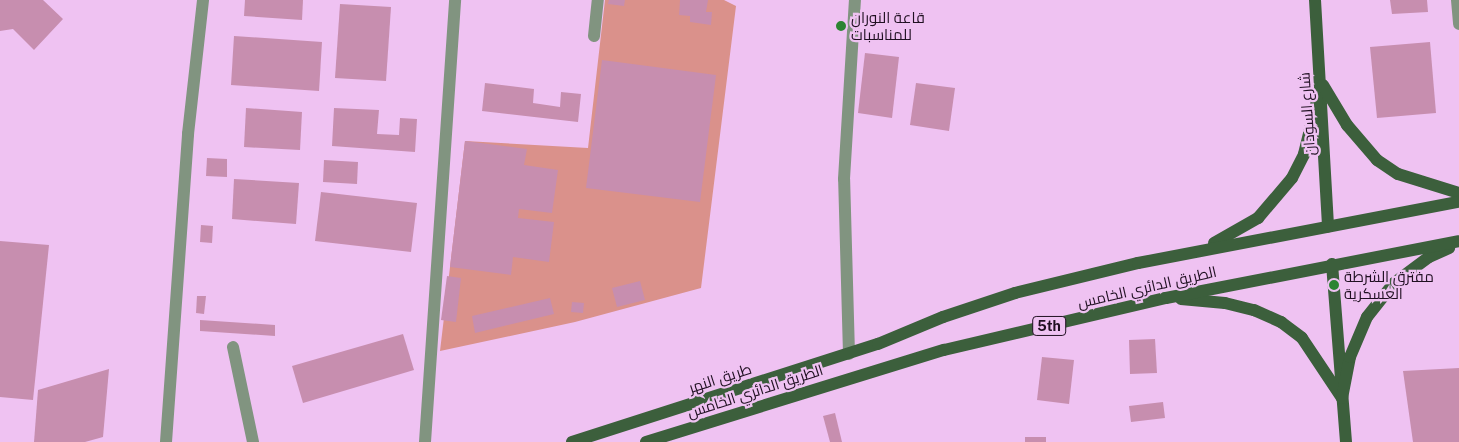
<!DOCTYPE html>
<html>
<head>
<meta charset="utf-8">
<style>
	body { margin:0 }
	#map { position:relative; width:1459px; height:442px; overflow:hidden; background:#efc2f2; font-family:"Public Sans",Cairo,sans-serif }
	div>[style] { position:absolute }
	.green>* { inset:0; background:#da918b }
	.building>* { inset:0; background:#c78eaf }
	.minor>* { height:12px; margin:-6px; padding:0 6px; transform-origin:6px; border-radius:6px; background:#819480 }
	.major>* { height:12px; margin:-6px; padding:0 6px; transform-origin:6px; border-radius:6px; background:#3c5f3c }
	.dots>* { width:14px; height:14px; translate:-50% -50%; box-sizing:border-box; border:2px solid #efc2f2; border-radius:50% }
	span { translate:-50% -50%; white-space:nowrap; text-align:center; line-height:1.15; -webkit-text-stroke:4.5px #efc2f2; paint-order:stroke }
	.shield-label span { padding:1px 4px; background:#efc2f2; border:1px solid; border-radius:4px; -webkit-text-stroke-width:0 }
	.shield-label { font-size:14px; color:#201022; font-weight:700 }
	.poi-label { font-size:15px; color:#201022 }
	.left { translate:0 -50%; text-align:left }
	.street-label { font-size:15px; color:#201022 }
</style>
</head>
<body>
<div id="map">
	<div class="green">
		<div style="clip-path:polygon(605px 0,724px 0,736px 6px,701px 288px,575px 322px,440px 351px,465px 141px,588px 148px)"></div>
	</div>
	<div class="building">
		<div style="clip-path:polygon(0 0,43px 0,63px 19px,34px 50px,13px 29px,0 31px)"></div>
		<div style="clip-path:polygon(245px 0,303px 0,302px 20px,244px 16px)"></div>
		<div style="clip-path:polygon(609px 0,625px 0,624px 6px,608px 4px)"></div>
		<div style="clip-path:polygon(680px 0,708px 0,706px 12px,712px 12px,711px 25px,690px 22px,690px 16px,679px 15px)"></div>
		<div style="clip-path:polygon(1390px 0,1427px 0,1428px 12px,1392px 14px)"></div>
		<div style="clip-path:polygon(340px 4px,391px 7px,386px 81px,335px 78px)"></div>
		<div style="clip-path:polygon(234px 36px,322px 42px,319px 91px,231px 85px)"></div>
		<div style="clip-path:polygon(1430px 42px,1436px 113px,1377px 118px,1370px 47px)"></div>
		<div style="clip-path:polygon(865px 53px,899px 57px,892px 118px,858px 113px)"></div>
		<div style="clip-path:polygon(602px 60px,716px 75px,700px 202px,586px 188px)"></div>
		<div style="clip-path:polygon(485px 83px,534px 89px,533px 103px,560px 107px,561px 92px,581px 94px,578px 122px,482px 111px)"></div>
		<div style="clip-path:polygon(916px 83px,955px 88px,949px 131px,910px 125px)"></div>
		<div style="clip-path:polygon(246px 108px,302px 112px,300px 150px,244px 147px)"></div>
		<div style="clip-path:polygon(334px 108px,379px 110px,377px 134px,399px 135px,400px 118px,417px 119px,415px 152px,332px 146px)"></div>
		<div style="clip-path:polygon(465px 141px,527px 149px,524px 165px,558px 170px,552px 213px,519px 209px,518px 218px,554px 222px,549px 262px,513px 257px,511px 275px,450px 267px)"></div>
		<div style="clip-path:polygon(207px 158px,227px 159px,227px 177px,206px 176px)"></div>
		<div style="clip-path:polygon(324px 160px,358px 162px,357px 184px,323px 182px)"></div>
		<div style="clip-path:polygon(234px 179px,299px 183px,296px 224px,232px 219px)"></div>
		<div style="clip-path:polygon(321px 192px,417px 203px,411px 252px,315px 241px)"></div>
		<div style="clip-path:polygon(201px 225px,213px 226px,212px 243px,200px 242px)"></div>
		<div style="clip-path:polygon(0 241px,49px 245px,33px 400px,0 397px)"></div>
		<div style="clip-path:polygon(447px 276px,461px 278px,456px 322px,441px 320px)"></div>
		<div style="clip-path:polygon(640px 281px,645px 300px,617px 307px,612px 288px)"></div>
		<div style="clip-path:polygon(197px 296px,206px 296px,204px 314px,196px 313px)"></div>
		<div style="clip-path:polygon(550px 298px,554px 314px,475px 333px,472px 316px)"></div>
		<div style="clip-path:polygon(572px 302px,584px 303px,583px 313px,571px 312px)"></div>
		<div style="clip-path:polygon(200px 320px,275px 325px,275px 336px,200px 331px)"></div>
		<div style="clip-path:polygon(403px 334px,414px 370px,303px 403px,292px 366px)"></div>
		<div style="clip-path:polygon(1155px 339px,1157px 373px,1130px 374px,1129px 340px)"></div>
		<div style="clip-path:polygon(1042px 357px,1074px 360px,1069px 404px,1037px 400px)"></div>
		<div style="clip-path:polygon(1459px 368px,1459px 442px,1413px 442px,1403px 371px)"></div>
		<div style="clip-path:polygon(109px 369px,103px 437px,85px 442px,34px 442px,38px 390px)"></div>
		<div style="clip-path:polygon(1163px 402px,1165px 418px,1131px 422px,1129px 406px)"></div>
		<div style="clip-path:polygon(835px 413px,842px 442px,830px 442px,823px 416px)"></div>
		<div style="clip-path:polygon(1025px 437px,1046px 437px,1046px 442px,1025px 442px)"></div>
	</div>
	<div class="minor">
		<div style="left:1457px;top:0;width:24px;rotate:85deg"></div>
		<div style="left:594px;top:36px;width:36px;rotate:-84deg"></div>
		<div style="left:233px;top:347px;width:97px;rotate:78.1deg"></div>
		<div style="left:849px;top:354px;width:175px;rotate:-91.6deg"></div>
		<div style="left:844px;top:179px;width:179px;rotate:-86.5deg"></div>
		<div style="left:166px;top:442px;width:309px;rotate:-85.9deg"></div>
		<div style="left:188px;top:134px;width:135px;rotate:-83.6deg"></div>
		<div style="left:425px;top:442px;width:443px;rotate:-86.1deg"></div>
	</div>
	<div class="major">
		<div style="left:1315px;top:0;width:227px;rotate:86.7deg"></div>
		<div style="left:1323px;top:85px;width:47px;rotate:59deg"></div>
		<div style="left:1347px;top:125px;width:46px;rotate:49.4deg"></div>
		<div style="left:1377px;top:160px;width:25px;rotate:34deg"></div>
		<div style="left:1398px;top:174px;width:64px;rotate:17.3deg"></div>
		<div style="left:1214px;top:243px;width:51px;rotate:-29.6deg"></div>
		<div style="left:1258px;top:218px;width:52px;rotate:-49.6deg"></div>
		<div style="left:1292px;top:178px;width:27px;rotate:-63deg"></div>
		<div style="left:1304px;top:154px;width:55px;rotate:-76.2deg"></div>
		<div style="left:1332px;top:264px;width:179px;rotate:85.5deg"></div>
		<div style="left:1181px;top:299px;width:44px;rotate:5.2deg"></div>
		<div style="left:1225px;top:303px;width:30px;rotate:14deg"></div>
		<div style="left:1254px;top:310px;width:30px;rotate:24deg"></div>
		<div style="left:1281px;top:322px;width:26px;rotate:37deg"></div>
		<div style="left:1302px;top:338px;width:72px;rotate:56.3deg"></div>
		<div style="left:1342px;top:398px;width:42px;rotate:-79deg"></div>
		<div style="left:1350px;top:357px;width:43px;rotate:-67deg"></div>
		<div style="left:1367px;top:317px;width:43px;rotate:-51.5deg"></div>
		<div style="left:1394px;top:283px;width:44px;rotate:-36.6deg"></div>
		<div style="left:1429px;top:257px;width:22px;rotate:-24deg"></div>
		<div style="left:572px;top:442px;width:321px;rotate:-17.8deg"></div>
		<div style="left:878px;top:344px;width:70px;rotate:-22.6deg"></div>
		<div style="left:943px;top:317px;width:76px;rotate:-18.4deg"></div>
		<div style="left:1015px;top:293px;width:127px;rotate:-13.7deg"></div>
		<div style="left:1138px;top:263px;width:327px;rotate:-10.8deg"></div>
		<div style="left:646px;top:442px;width:312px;rotate:-17.2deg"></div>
		<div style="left:944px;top:350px;width:228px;rotate:-13.2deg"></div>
		<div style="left:1166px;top:298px;width:298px;rotate:-11deg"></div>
	</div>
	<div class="dots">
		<div style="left:841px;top:26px;background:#2c8432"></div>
		<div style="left:1334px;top:285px;background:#2c8432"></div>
	</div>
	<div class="shield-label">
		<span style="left:1049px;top:326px">5th</span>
	</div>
	<div class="poi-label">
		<span class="left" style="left:851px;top:26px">قاعة النوران<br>للمناسبات</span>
		<span class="left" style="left:1344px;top:285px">مفترق الشرطة<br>العسكرية</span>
	</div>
	<div class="street-label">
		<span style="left:1307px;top:114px;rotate:-94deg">شارع السودان</span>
		<span style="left:1147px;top:287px;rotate:-13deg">الطريق الدائري الخامس</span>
		<span style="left:720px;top:378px;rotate:-18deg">طريق النهر</span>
		<span style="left:755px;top:391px;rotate:-18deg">الطريق الدائري الخامس</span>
	</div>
</div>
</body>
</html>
